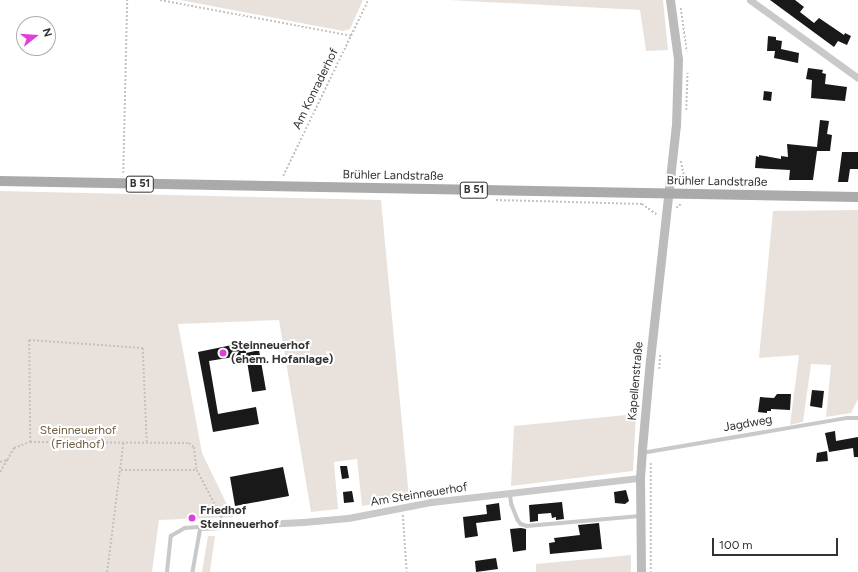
<!DOCTYPE html>
<html>
<head>
<meta charset="utf-8">
<style>
	body { margin:0 }
	#map { position:relative; width:858px; height:572px; overflow:hidden; background:#fff; font-family:Figtree,sans-serif }
	div>[style] { position:absolute }
	.green>* { inset:0; background:#e9e2dc }
	.building>* { inset:0; background:#191919 }
	.path>* { height:1.5px; margin-top:-0.75px; transform-origin:0; background:repeating-linear-gradient(90deg,#c2c2c2 0 2px,transparent 0 4px) }
	.service>* { height:3.5px; margin:-1.75px; padding:0 1.75px; transform-origin:1.75px; border-radius:1.75px; background:#c9c9c9 }
	.minor>* { height:7px; margin:-3.5px; padding:0 3.5px; transform-origin:3.5px; border-radius:3.5px; background:#c9c9c9 }
	.secondary>* { height:9px; margin:-4.5px; padding:0 4.5px; transform-origin:4.5px; border-radius:4.5px; background:#bcbcbc }
	.primary>* { height:10px; margin:-5px; padding:0 5px; transform-origin:5px; border-radius:5px; background:#aaa }
	.dots>* { width:11px; height:11px; translate:-50% -50%; box-sizing:border-box; border:2px solid #fff; border-radius:50% }
	span { translate:-50% -50%; white-space:nowrap; text-align:center; line-height:1.15; -webkit-text-stroke:4px #fff; paint-order:stroke }
	.shield-label span { padding:1px 3px; background:#fff; border:1px solid; border-radius:3px; -webkit-text-stroke-width:0 }
	.shield-label { font-size:11px; color:#323232; font-weight:700 }
	.street-label { font-size:12px; color:#323232 }
	.poi-label { font-size:12px; color:#323232; font-weight:700 }
	.left { translate:0 -50%; text-align:left }
	.park-label { font-size:12px; color:#6d5c41 }
	.north { position:absolute; left:16px; top:16px; width:40px; height:40px; box-sizing:border-box; background:#fff; border:1px solid #adadad; border-radius:50%; rotate:73deg; font-size:11px; font-weight:700; line-height:16px; text-align:center; color:#323232 }
	.north::after { content:''; display:block; margin:auto; width:14px; height:18px; background:#de40dc; clip-path:polygon(50% 0,100% 100%,50% 72%,0 100%) }
	.scale { position:absolute; left:712px; top:538px; width:126px; height:18px; box-sizing:border-box; border:2px solid #323232; border-top:0; padding-left:5px; font-size:12px; line-height:14px; white-space:nowrap; color:#323232; -webkit-text-stroke:3px #fff; paint-order:stroke }
</style>
</head>
<body>
<div id="map">
	<div class="green">
		<div style="clip-path:polygon(180px 0,363px 0,350px 29px,343px 31px)"></div>
		<div style="clip-path:polygon(449px 0,663px 0,668px 50px,646px 51px,640px 10px)"></div>
		<div style="clip-path:polygon(0 191px,381px 200px,409px 498px,362px 506px,357px 459px,334px 462px,338px 509px,311px 512px,279px 320px,178px 324px,202px 453px,233px 517px,159px 520px,152px 572px,0 572px)"></div>
		<div style="clip-path:polygon(858px 210px,858px 399px,851px 413px,826px 417px,831px 365px,811px 364px,803px 422px,790px 425px,799px 355px,759px 358px,773px 211px)"></div>
		<div style="clip-path:polygon(636px 414px,633px 471px,511px 486px,514px 426px)"></div>
		<div style="clip-path:polygon(208px 536px,215px 536px,210px 572px,202px 572px)"></div>
		<div style="clip-path:polygon(631px 555px,631px 572px,536px 572px,536px 564px)"></div>
	</div>
	<div class="building">
		<div style="clip-path:polygon(770px 0,795px 0,804px 7px,800px 12px,814px 23px,819px 18px,844px 35px,845px 33px,851px 36px,847px 45px,838px 41px,834px 47px)"></div>
		<div style="clip-path:polygon(768px 36px,776px 37px,776px 40px,782px 41px,781px 49px,799px 53px,798px 63px,774px 58px,775px 51px,767px 51px)"></div>
		<div style="clip-path:polygon(808px 68px,823px 70px,822px 73px,826px 74px,825px 84px,847px 87px,845px 101px,811px 98px,812px 80px,806px 79px)"></div>
		<div style="clip-path:polygon(764px 91px,772px 92px,771px 101px,763px 100px)"></div>
		<div style="clip-path:polygon(820px 120px,829px 121px,827px 134px,832px 135px,830px 151px,817px 151px,813px 180px,789px 180px,790px 170px,755px 168px,756px 156px,759px 157px,759px 155px,781px 159px,781px 156px,788px 157px,787px 144px,817px 147px)"></div>
		<div style="clip-path:polygon(842px 152px,858px 152px,858px 169px,850px 169px,848px 182px,838px 182px)"></div>
		<div style="clip-path:polygon(232px 345px,245px 345px,246px 353px,259px 350px,266px 390px,252px 392px,246px 355px,209px 361px,218px 414px,256px 407px,259px 424px,213px 432px,198px 352px)"></div>
		<div style="clip-path:polygon(812px 390px,824px 391px,822px 408px,810px 406px)"></div>
		<div style="clip-path:polygon(777px 394px,791px 394px,790px 410px,771px 409px,771px 411px,767px 411px,767px 413px,758px 412px,760px 397px,774px 398px)"></div>
		<div style="clip-path:polygon(835px 431px,836px 441px,858px 437px,858px 457px,854px 457px,853px 448px,829px 452px,825px 433px)"></div>
		<div style="clip-path:polygon(827px 451px,828px 461px,816px 462px,817px 453px)"></div>
		<div style="clip-path:polygon(340px 466px,347px 466px,349px 478px,342px 479px)"></div>
		<div style="clip-path:polygon(283px 467px,289px 496px,235px 506px,230px 477px)"></div>
		<div style="clip-path:polygon(626px 490px,629px 501px,625px 504px,615px 503px,614px 492px)"></div>
		<div style="clip-path:polygon(352px 491px,354px 502px,344px 503px,343px 492px)"></div>
		<div style="clip-path:polygon(562px 502px,564px 519px,556px 520px,556px 517px,552px 518px,551px 513px,538px 514px,538px 521px,530px 522px,529px 505px)"></div>
		<div style="clip-path:polygon(499px 503px,501px 520px,476px 523px,478px 536px,465px 538px,463px 517px,487px 514px,486px 505px)"></div>
		<div style="clip-path:polygon(599px 523px,602px 549px,550px 554px,549px 543px,555px 542px,554px 538px,580px 535px,578px 525px)"></div>
		<div style="clip-path:polygon(521px 528px,526px 529px,526px 550px,513px 552px,510px 529px)"></div>
		<div style="clip-path:polygon(496px 558px,498px 569px,476px 572px,475px 561px)"></div>
	</div>
	<div class="path">
		<div style="left:160px;top:0;width:195px;rotate:10.6deg"></div>
		<div style="left:681px;top:8px;width:44px;rotate:82.2deg"></div>
		<div style="left:686px;top:110px;width:37px;rotate:-88deg"></div>
		<div style="left:681px;top:161px;width:25px;rotate:78deg"></div>
		<div style="left:123px;top:173px;width:173px;rotate:-88.7deg"></div>
		<div style="left:283px;top:176px;width:195px;rotate:-64.2deg"></div>
		<div style="left:496px;top:200px;width:146px;rotate:1.6deg"></div>
		<div style="left:642px;top:204px;width:19px;rotate:35deg"></div>
		<div style="left:676px;top:208px;width:8px;rotate:-40deg"></div>
		<div style="left:659px;top:369px;width:16px;rotate:-86deg"></div>
		<div style="left:30px;top:442px;width:102px;rotate:-90.6deg"></div>
		<div style="left:29px;top:340px;width:114px;rotate:4deg"></div>
		<div style="left:143px;top:348px;width:94px;rotate:87.6deg"></div>
		<div style="left:0;top:462px;width:7px;rotate:-16deg"></div>
		<div style="left:7px;top:460px;width:14px;rotate:-60deg"></div>
		<div style="left:14px;top:448px;width:17px;rotate:-21deg"></div>
		<div style="left:30px;top:442px;width:159px;rotate:0.4deg"></div>
		<div style="left:189px;top:443px;width:6px;rotate:39deg"></div>
		<div style="left:194px;top:447px;width:23px;rotate:83deg"></div>
		<div style="left:651px;top:463px;width:109px;rotate:90deg"></div>
		<div style="left:121px;top:470px;width:76px"></div>
		<div style="left:197px;top:470px;width:54px;rotate:62.5deg"></div>
		<div style="left:0;top:472px;width:14px;rotate:-60deg"></div>
		<div style="left:403px;top:515px;width:57px;rotate:86deg"></div>
		<div style="left:107px;top:572px;width:130px;rotate:-82.9deg"></div>
	</div>
	<div class="service">
		<div style="left:642px;top:453px;width:208px;rotate:-9.7deg"></div>
		<div style="left:847px;top:418px;width:11px"></div>
		<div style="left:510px;top:493px;width:12px;rotate:81deg"></div>
		<div style="left:512px;top:505px;width:16px;rotate:68deg"></div>
		<div style="left:518px;top:520px;width:5px;rotate:53deg"></div>
		<div style="left:521px;top:524px;width:6px;rotate:18deg"></div>
		<div style="left:527px;top:526px;width:113px;rotate:-5.1deg"></div>
		<div style="left:167px;top:572px;width:36px;rotate:-84deg"></div>
		<div style="left:171px;top:536px;width:16px;rotate:-30deg"></div>
		<div style="left:185px;top:528px;width:16px;rotate:-4deg"></div>
		<div style="left:201px;top:527px;width:46px;rotate:100.1deg"></div>
	</div>
	<div class="minor">
		<div style="left:750px;top:0;width:133px;rotate:35.8deg"></div>
		<div style="left:201px;top:527px;width:102px;rotate:-2.8deg"></div>
		<div style="left:303px;top:522px;width:45px;rotate:-5.1deg"></div>
		<div style="left:348px;top:518px;width:85px;rotate:-10.9deg"></div>
		<div style="left:431px;top:502px;width:210px;rotate:-6.6deg"></div>
	</div>
	<div class="secondary">
		<div style="left:641px;top:572px;width:94px;rotate:-90.6deg"></div>
		<div style="left:640px;top:478px;width:29px;rotate:-86deg"></div>
		<div style="left:642px;top:449px;width:89px;rotate:-84.9deg"></div>
		<div style="left:650px;top:360px;width:235px;rotate:-83.7deg"></div>
		<div style="left:676px;top:126px;width:67px;rotate:-88.3deg"></div>
		<div style="left:678px;top:59px;width:60px;rotate:-97.7deg"></div>
	</div>
	<div class="primary">
		<div style="left:0;top:181px;width:858px;rotate:1.07deg"></div>
	</div>
	<div class="dots">
		<div style="left:223px;top:353px;background:#de40dc"></div>
		<div style="left:192px;top:518px;background:#de40dc"></div>
	</div>
	<div class="shield-label">
		<span style="left:140px;top:184px">B 51</span>
		<span style="left:474px;top:190px">B 51</span>
	</div>
	<div class="street-label">
		<span style="left:316px;top:89px;rotate:-64deg">Am Konraderhof</span>
		<span style="left:393px;top:176px;rotate:1deg">Brühler Landstraße</span>
		<span style="left:717px;top:182px;rotate:1deg">Brühler Landstraße</span>
		<span style="left:636px;top:381px;rotate:-85deg">Kapellenstraße</span>
		<span style="left:748px;top:424px;rotate:-10deg">Jagdweg</span>
		<span style="left:419px;top:495px;rotate:-9deg">Am Steinneuerhof</span>
	</div>
	<div class="poi-label">
		<span class="left" style="left:231px;top:353px">Steinneuerhof<br>(ehem. Hofanlage)</span>
		<span class="left" style="left:200px;top:518px">Friedhof<br>Steinneuerhof</span>
	</div>
	<div class="park-label">
		<span style="left:78px;top:438px">Steinneuerhof<br>(Friedhof)</span>
	</div>
	<div class="north">N</div>
	<div class="scale">100 m</div>
</div>
</body>
</html>
